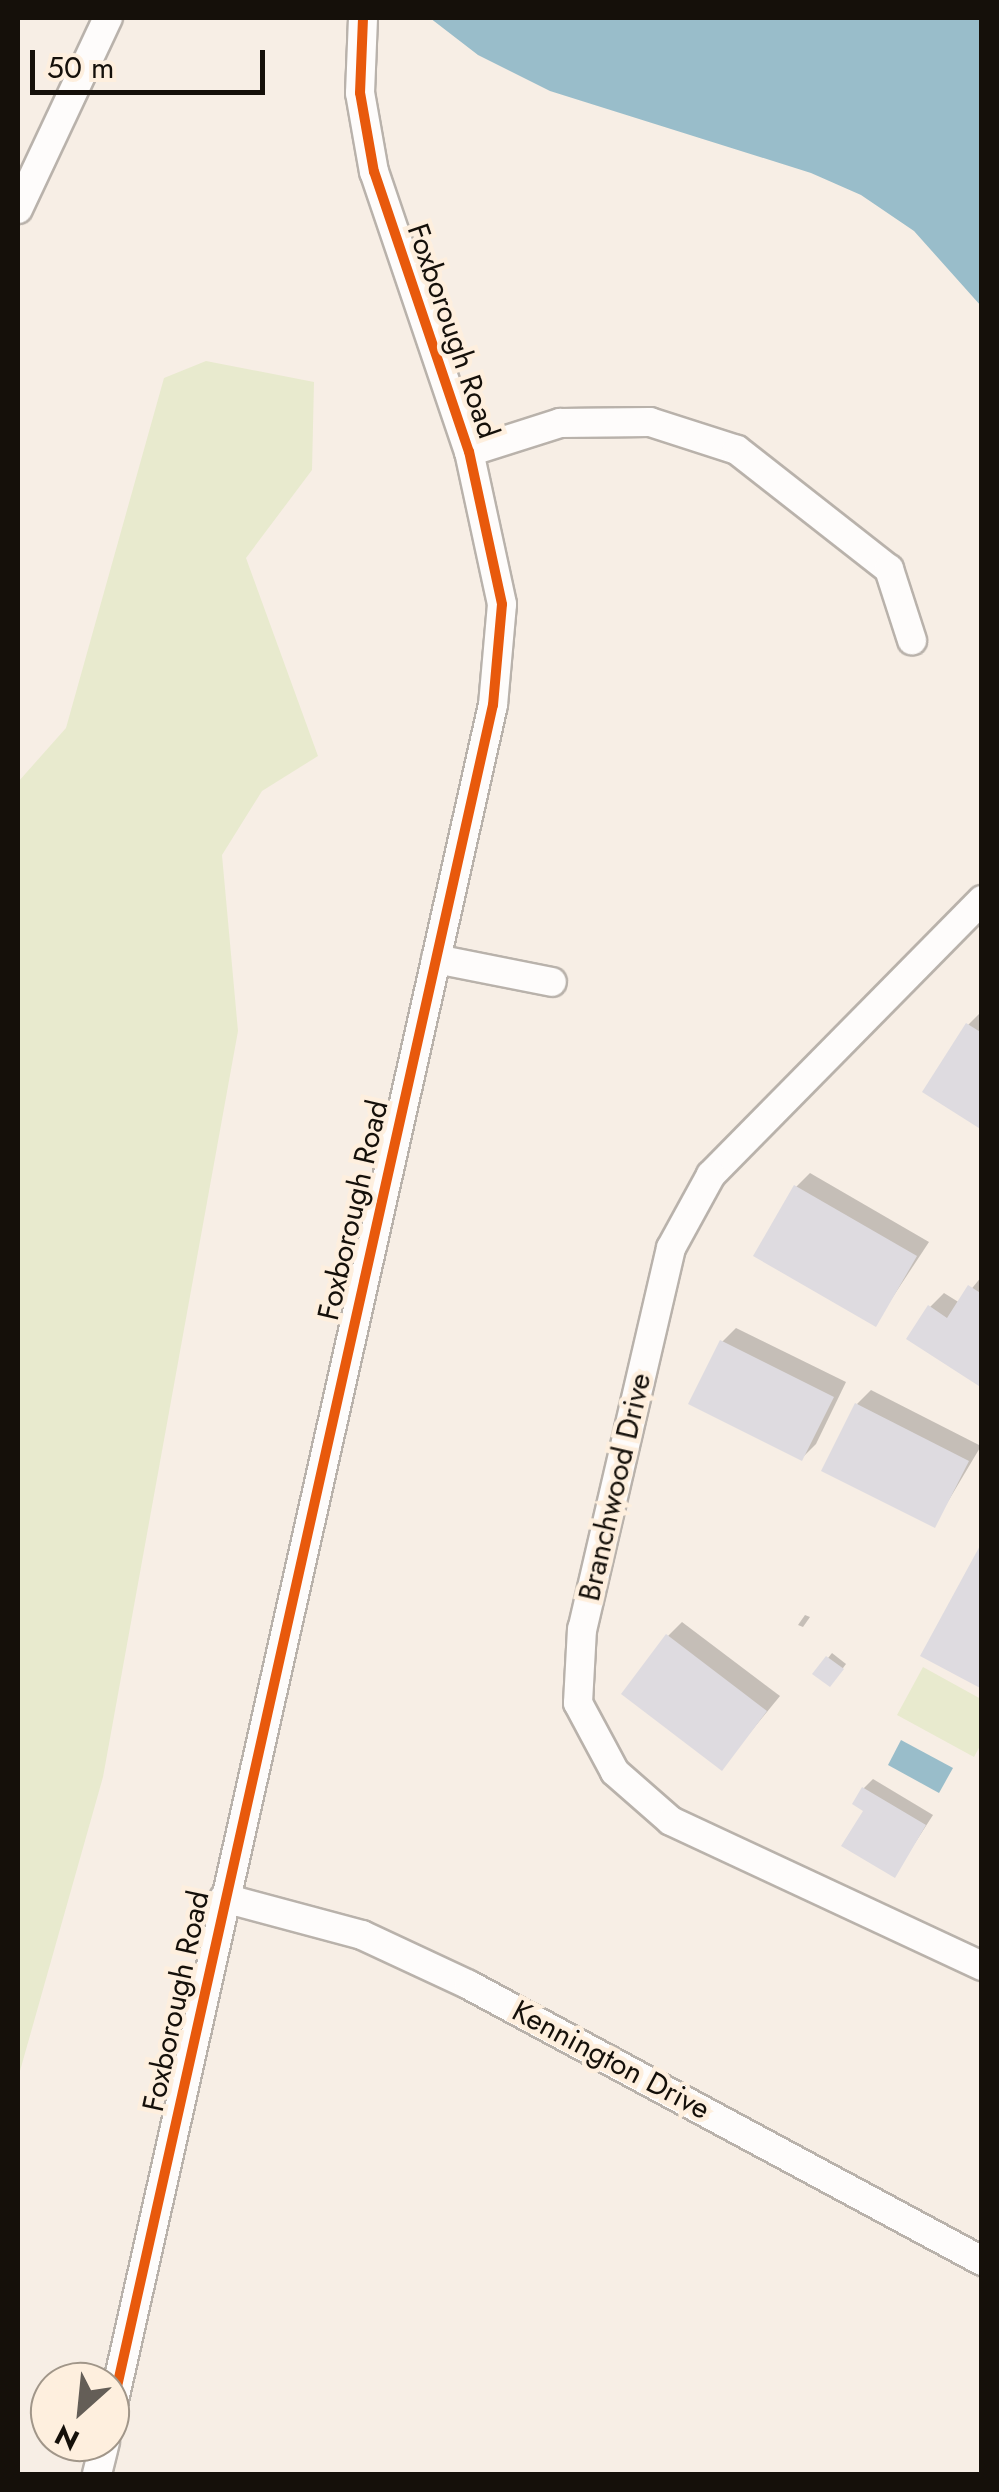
<!DOCTYPE html>
<html>
<head>
<meta charset="utf-8">
<style>
	body { margin:0 }
	#map { position:relative; width:999px; height:2492px; overflow:hidden; background:#f7eee5; font-family:Jost,sans-serif }
	div>[style] { position:absolute }
	.green>* { inset:0; background:#e8eace }
	.water>* { inset:0; background:#99bdca }
	.shadow>* { inset:0; background:#0003 }
	.building>* { inset:0; background:#dedbe0 }
	.roads { filter:drop-shadow(2px 0 #b9b2ab) drop-shadow(-2px 0 #b9b2ab) drop-shadow(0 2px #b9b2ab) drop-shadow(0 -2px #b9b2ab) }
	.street>* { height:28px; margin:-14px; padding:0 14px; transform-origin:14px; border-radius:14px; background:#fefcfb }
	.cycleway>* { height:10px; margin:-5px; padding:0 5px; transform-origin:5px; border-radius:5px; background:#e8590c }
	span { translate:-50% -50%; white-space:nowrap; text-align:center; line-height:1.15; -webkit-text-stroke:9px #feefde; paint-order:stroke }
	.street-label { font-size:30px; color:#15100a }
	.frame { position:absolute; inset:0; border:20px solid #15100a; pointer-events:none }
	.north { position:absolute; left:30px; top:2362px; width:100px; height:100px; box-sizing:border-box; background:#feefde; border:2px solid #a19689; border-radius:50%; rotate:207deg; font-size:28px; font-weight:700; line-height:40px; text-align:center; color:#15100a }
	.north::after { content:''; display:block; margin:auto; width:35px; height:45px; background:#645e57; clip-path:polygon(50% 0,100% 100%,50% 72%,0 100%) }
	.scale { position:absolute; left:30px; top:50px; width:235px; height:45px; box-sizing:border-box; border:5px solid #15100a; border-top:0; padding-left:12px; font-size:30px; line-height:35px; white-space:nowrap; color:#15100a; -webkit-text-stroke:8px #feefde; paint-order:stroke }
</style>
</head>
<body>
<div id="map">
	<div class="green">
		<div style="clip-path:polygon(206px 361px,314px 382px,312px 470px,246px 558px,318px 756px,262px 791px,222px 855px,238px 1031px,103px 1777px,18px 2078px,18px 782px,66px 728px,164px 378px)"></div>
		<div style="clip-path:polygon(923px 1667px,981px 1699px,981px 1744px,974px 1757px,897px 1715px)"></div>
	</div>
	<div class="water">
		<div style="clip-path:polygon(430px 18px,981px 18px,981px 306px,914px 231px,861px 195px,811px 173px,550px 91px,478px 55px)"></div>
		<div style="clip-path:polygon(901px 1740px,953px 1768px,939px 1793px,888px 1765px)"></div>
	</div>
	<div class="shadow">
		<div style="clip-path:polygon(982px 1011px,982px 1127px,968px 1025px)"></div>
		<div style="clip-path:polygon(810px 1173px,929px 1242px,875px 1324px,796px 1187px)"></div>
		<div style="clip-path:polygon(982px 1276px,982px 1385px,930px 1307px,944px 1293px,960px 1303px)"></div>
		<div style="clip-path:polygon(736px 1328px,846px 1382px,816px 1444px,802px 1458px,722px 1342px)"></div>
		<div style="clip-path:polygon(871px 1390px,981px 1446px,934px 1525px,857px 1404px)"></div>
		<div style="clip-path:polygon(805px 1615px,810px 1617px,803px 1627px,798px 1625px)"></div>
		<div style="clip-path:polygon(682px 1622px,780px 1696px,722px 1767px,668px 1636px)"></div>
		<div style="clip-path:polygon(832px 1653px,846px 1664px,834px 1680px,816px 1673px)"></div>
		<div style="clip-path:polygon(873px 1779px,933px 1815px,895px 1874px,866px 1810px,864px 1788px)"></div>
	</div>
	<div class="building">
		<div style="clip-path:polygon(966px 1023px,982px 1033px,982px 1130px,922px 1092px)"></div>
		<div style="clip-path:polygon(794px 1185px,917px 1256px,876px 1327px,753px 1256px)"></div>
		<div style="clip-path:polygon(968px 1285px,982px 1294px,982px 1388px,906px 1339px,928px 1305px,947px 1318px)"></div>
		<div style="clip-path:polygon(720px 1340px,834px 1397px,802px 1461px,688px 1404px)"></div>
		<div style="clip-path:polygon(855px 1403px,969px 1461px,935px 1528px,821px 1471px)"></div>
		<div style="clip-path:polygon(982px 1542px,982px 1689px,920px 1656px)"></div>
		<div style="clip-path:polygon(666px 1634px,767px 1711px,722px 1771px,621px 1694px)"></div>
		<div style="clip-path:polygon(826px 1656px,844px 1669px,830px 1687px,812px 1674px)"></div>
		<div style="clip-path:polygon(862px 1787px,926px 1825px,895px 1878px,841px 1846px,863px 1811px,852px 1804px)"></div>
	</div>
	<div class="roads">
		<div class="street">
			<div style="left:18px;top:209px;width:211px;rotate:-64.8deg"></div>
			<div style="left:469px;top:452px;width:96px;rotate:-17.7deg"></div>
			<div style="left:560px;top:423px;width:90px;rotate:-0.6deg"></div>
			<div style="left:650px;top:422px;width:91px;rotate:17.8deg"></div>
			<div style="left:737px;top:450px;width:193px;rotate:38.1deg"></div>
			<div style="left:889px;top:569px;width:75px;rotate:72.1deg"></div>
			<div style="left:982px;top:900px;width:386px;rotate:134.6deg"></div>
			<div style="left:711px;top:1175px;width:83px;rotate:118.7deg"></div>
			<div style="left:671px;top:1248px;width:391px;rotate:103.1deg"></div>
			<div style="left:582px;top:1629px;width:74px;rotate:93.1deg"></div>
			<div style="left:578px;top:1703px;width:78px;rotate:61.8deg"></div>
			<div style="left:615px;top:1772px;width:74px;rotate:41.2deg"></div>
			<div style="left:671px;top:1821px;width:343px;rotate:25deg"></div>
			<div style="left:436px;top:959px;width:118px;rotate:11.2deg"></div>
			<div style="left:224px;top:1898px;width:143px;rotate:15deg"></div>
			<div style="left:362px;top:1935px;width:118px;rotate:25deg"></div>
			<div style="left:469px;top:1985px;width:583px;rotate:28.28deg"></div>
			<div style="left:110px;top:2418px;width:1755px;rotate:-77.4deg"></div>
			<div style="left:493px;top:705px;width:101px;rotate:-84.9deg"></div>
			<div style="left:502px;top:604px;width:156px;rotate:-102.2deg"></div>
			<div style="left:469px;top:452px;width:296px;rotate:-108.7deg"></div>
			<div style="left:374px;top:172px;width:80px;rotate:-100deg"></div>
			<div style="left:360px;top:93px;width:75px;rotate:-87.7deg"></div>
			<div style="left:97px;top:2474px;width:33px;rotate:-76deg"></div>
		</div>
	</div>
	<div class="cycleway">
		<div style="left:110px;top:2418px;width:1755px;rotate:-77.4deg"></div>
		<div style="left:493px;top:705px;width:101px;rotate:-84.9deg"></div>
		<div style="left:502px;top:604px;width:156px;rotate:-102.2deg"></div>
		<div style="left:469px;top:452px;width:296px;rotate:-108.7deg"></div>
		<div style="left:374px;top:172px;width:80px;rotate:-100deg"></div>
		<div style="left:360px;top:93px;width:75px;rotate:-87.7deg"></div>
	</div>
	<div class="street-label">
		<span style="left:453px;top:331px;rotate:71deg">Foxborough Road</span>
		<span style="left:353px;top:1210px;rotate:-77deg">Foxborough Road</span>
		<span style="left:615px;top:1487px;rotate:-77deg">Branchwood Drive</span>
		<span style="left:176px;top:2001px;rotate:-78deg">Foxborough Road</span>
		<span style="left:611px;top:2060px;rotate:28deg">Kennington Drive</span>
	</div>
	<div class="frame"></div>
	<div class="north">N</div>
	<div class="scale">50 m</div>
</div>
</body>
</html>
